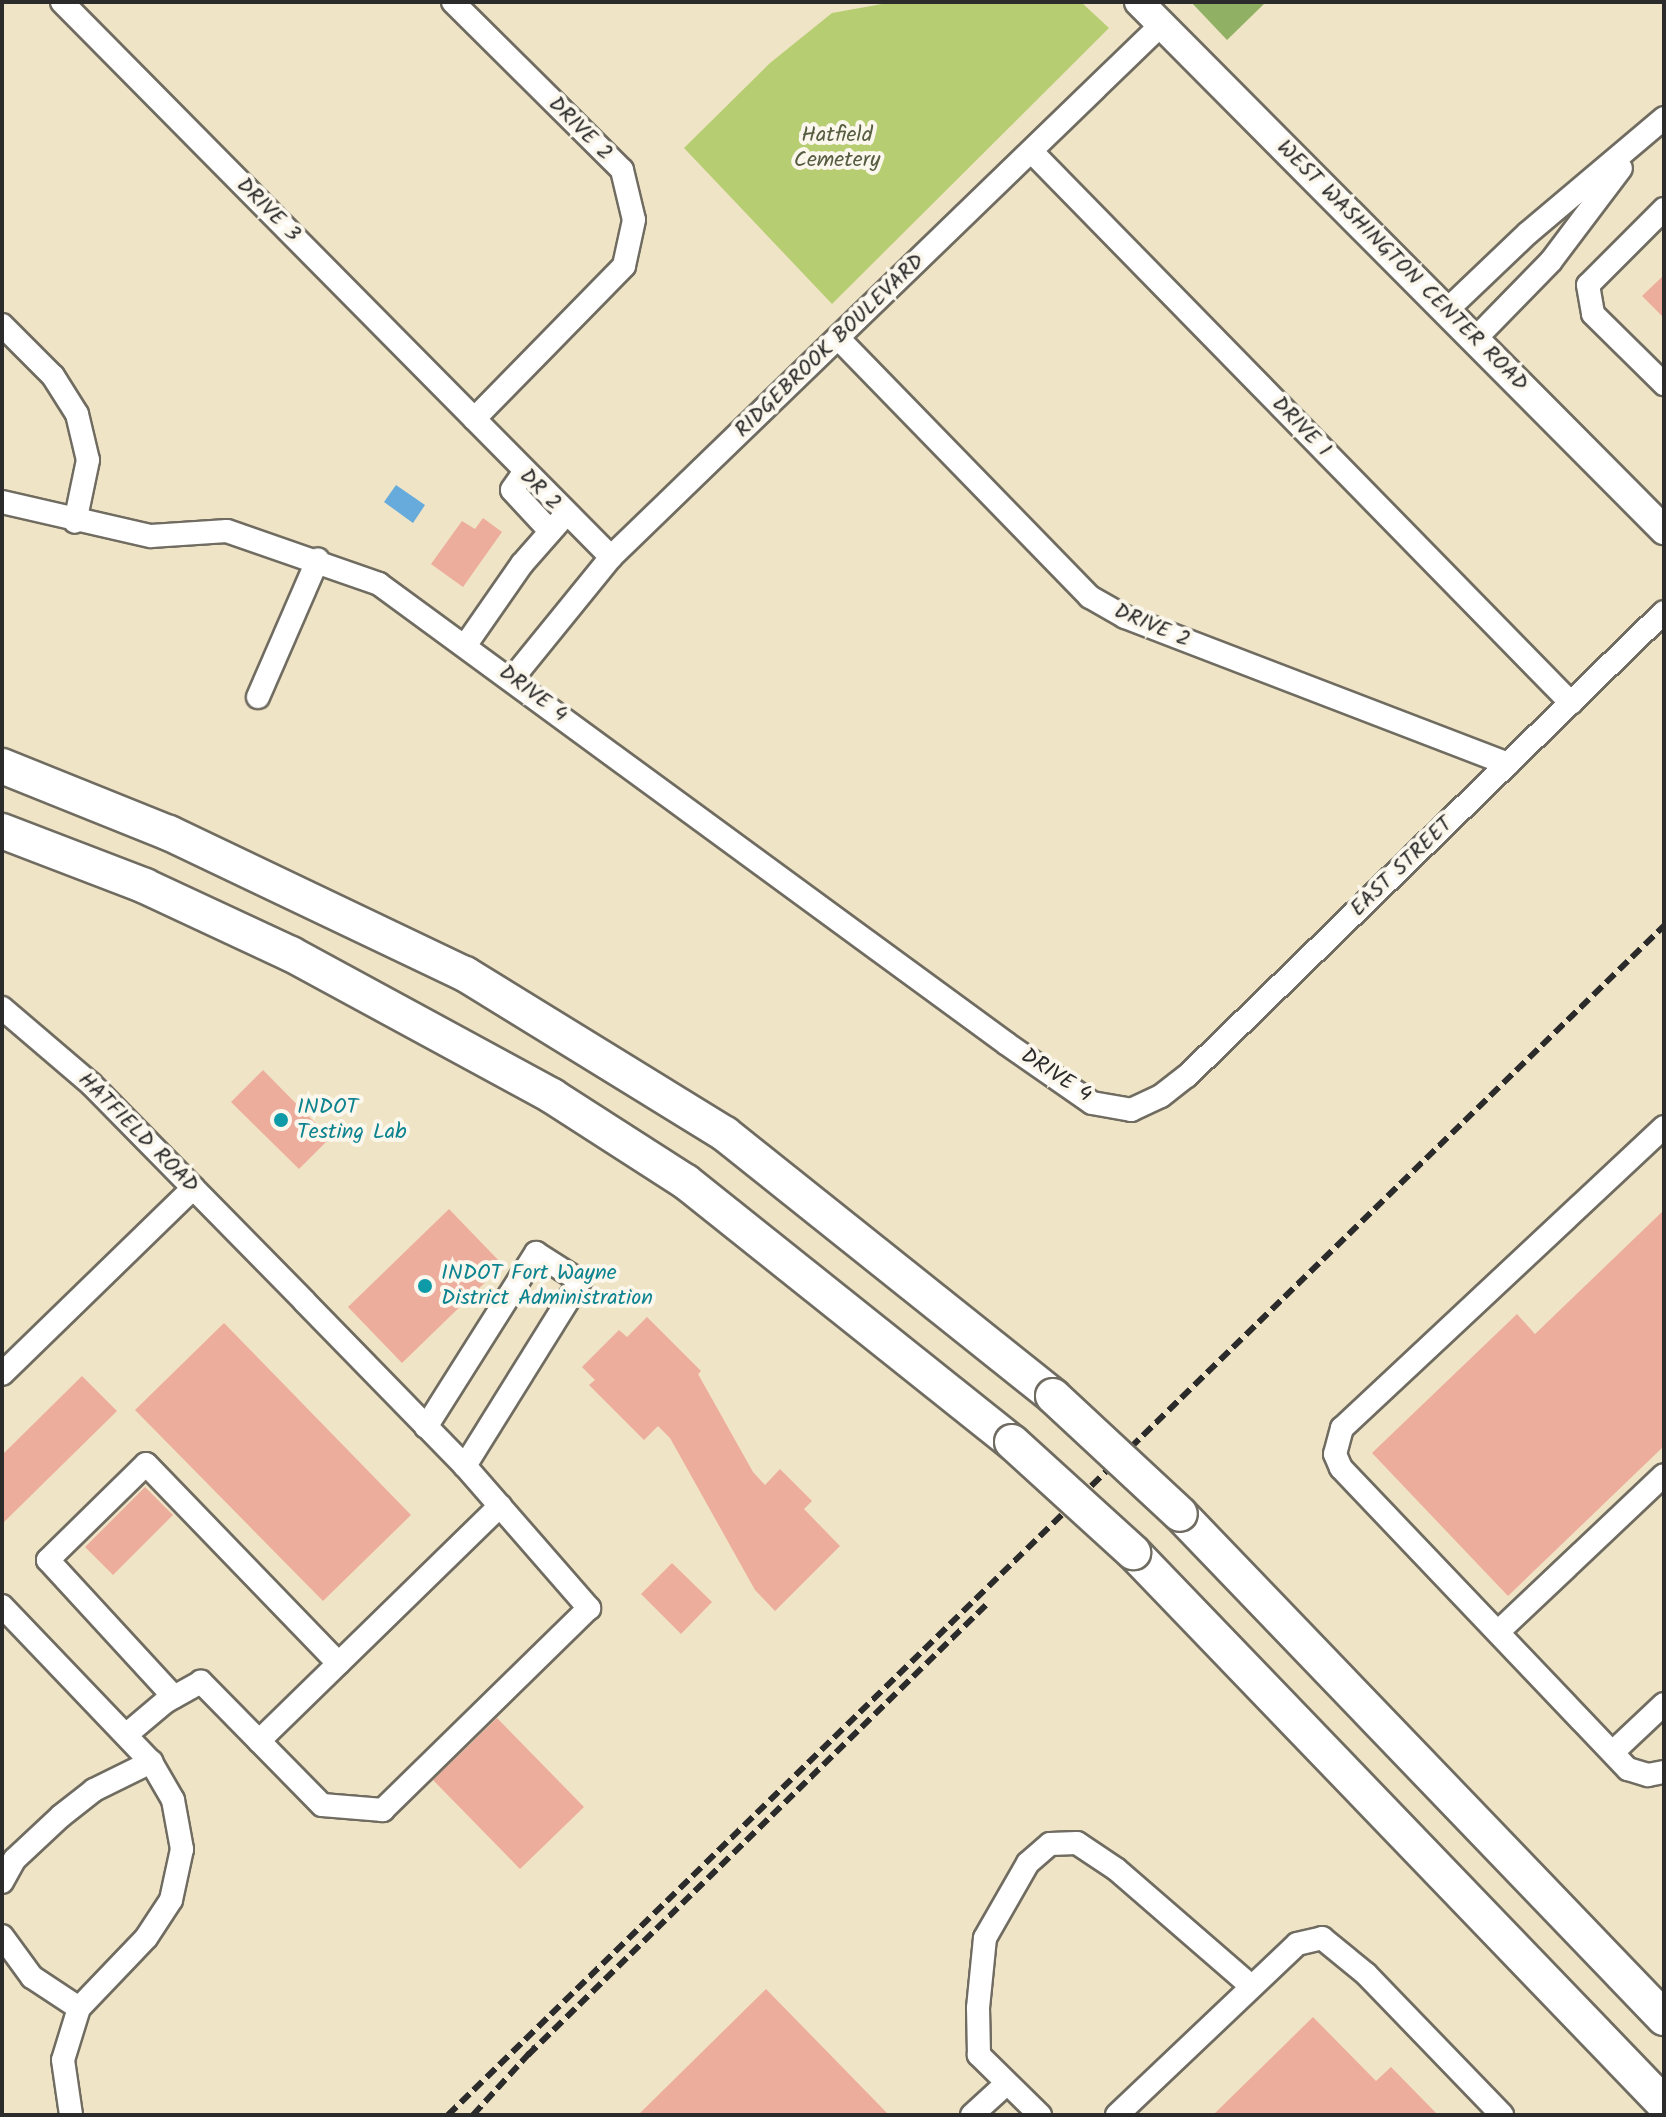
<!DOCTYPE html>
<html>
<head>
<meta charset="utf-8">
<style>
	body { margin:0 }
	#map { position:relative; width:1666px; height:2117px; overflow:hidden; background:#f0e4c6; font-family:Kalam,sans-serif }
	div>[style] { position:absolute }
	.green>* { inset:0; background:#b6cd72 }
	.forest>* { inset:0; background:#90b064 }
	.water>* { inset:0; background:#66abdc }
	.building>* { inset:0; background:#edad9c }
	.roads { filter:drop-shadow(2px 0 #706c61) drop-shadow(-2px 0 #706c61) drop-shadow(0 2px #706c61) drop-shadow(0 -2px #706c61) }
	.minor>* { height:22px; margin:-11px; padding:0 11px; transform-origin:11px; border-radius:11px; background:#fff }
	.major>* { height:28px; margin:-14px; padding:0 14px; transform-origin:14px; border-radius:14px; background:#fff }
	.highway>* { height:34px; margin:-17px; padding:0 17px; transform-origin:17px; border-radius:17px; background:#fff }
	.rail>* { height:6px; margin-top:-3px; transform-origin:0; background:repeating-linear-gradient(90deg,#2b2b2b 0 12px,transparent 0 18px) }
	.bridges { filter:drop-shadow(2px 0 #706c61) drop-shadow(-2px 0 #706c61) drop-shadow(0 2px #706c61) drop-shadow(0 -2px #706c61) }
	.highway-bridge>* { height:34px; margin:-17px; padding:0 17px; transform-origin:17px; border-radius:17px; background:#fff }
	.dots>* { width:22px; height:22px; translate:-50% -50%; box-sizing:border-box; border:4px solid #fbf7ec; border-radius:50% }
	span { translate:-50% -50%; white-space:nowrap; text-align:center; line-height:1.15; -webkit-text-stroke:8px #fbf7ec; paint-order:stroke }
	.street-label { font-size:22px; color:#2b2b2b }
	.park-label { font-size:22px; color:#555c40 }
	.culture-label { font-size:22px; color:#0d838f }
	.left { translate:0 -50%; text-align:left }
	.frame { position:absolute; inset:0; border:4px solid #2b2b2b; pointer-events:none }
</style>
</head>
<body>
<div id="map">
	<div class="green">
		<div style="clip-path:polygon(893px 2px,1081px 2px,1109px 28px,832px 304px,684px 148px,770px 63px,832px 13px)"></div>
	</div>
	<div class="forest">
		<div style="clip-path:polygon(1191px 2px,1266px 2px,1227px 40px)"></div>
	</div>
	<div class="water">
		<div style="clip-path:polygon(396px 485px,425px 505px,413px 523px,384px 502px)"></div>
	</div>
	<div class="building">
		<div style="clip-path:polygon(1664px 275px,1664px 318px,1642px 296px)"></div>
		<div style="clip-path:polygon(483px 518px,502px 532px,463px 587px,431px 564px,462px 521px,475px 529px)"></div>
		<div style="clip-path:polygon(263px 1070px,330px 1138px,299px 1169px,231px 1102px)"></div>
		<div style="clip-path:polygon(449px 1209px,503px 1265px,402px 1363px,348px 1307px)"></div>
		<div style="clip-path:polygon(1664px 1210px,1664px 1446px,1508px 1596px,1372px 1453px,1517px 1314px,1535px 1334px)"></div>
		<div style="clip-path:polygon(647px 1317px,701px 1371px,698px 1374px,753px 1472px,765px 1485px,780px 1469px,812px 1501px,804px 1509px,840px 1546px,775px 1611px,755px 1590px,670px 1438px,658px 1426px,644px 1440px,589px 1385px,595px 1380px,582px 1367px,619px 1330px,627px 1337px)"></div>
		<div style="clip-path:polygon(224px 1323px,411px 1515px,323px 1601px,135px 1410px)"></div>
		<div style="clip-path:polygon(82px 1376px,117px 1411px,2px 1524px,2px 1455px)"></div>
		<div style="clip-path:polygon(145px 1487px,173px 1515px,113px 1575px,85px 1547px)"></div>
		<div style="clip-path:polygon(672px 1563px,712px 1602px,681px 1634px,641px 1594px)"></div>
		<div style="clip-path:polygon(497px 1718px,584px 1807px,520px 1869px,433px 1780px)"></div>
		<div style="clip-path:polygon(766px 1989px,889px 2115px,638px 2115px)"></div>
		<div style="clip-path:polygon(1313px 2017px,1376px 2081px,1391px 2067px,1438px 2115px,1213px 2115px)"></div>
	</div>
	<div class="roads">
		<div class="minor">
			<div style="left:62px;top:2px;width:781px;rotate:45.31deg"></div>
			<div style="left:453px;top:2px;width:238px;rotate:44.8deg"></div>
			<div style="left:622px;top:170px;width:51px;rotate:76.5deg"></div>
			<div style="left:634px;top:220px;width:47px;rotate:102.3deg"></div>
			<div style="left:624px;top:266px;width:214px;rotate:134.4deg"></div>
			<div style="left:1032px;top:152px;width:771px;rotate:45.63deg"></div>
			<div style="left:1664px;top:209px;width:107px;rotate:135deg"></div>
			<div style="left:1588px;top:285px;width:29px;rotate:80deg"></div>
			<div style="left:1593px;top:314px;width:100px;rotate:44.6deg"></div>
			<div style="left:1446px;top:311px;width:113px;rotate:-43.6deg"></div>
			<div style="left:1528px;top:233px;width:178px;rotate:-40.2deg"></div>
			<div style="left:2px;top:325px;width:72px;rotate:45deg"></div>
			<div style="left:53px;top:376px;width:45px;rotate:57.7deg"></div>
			<div style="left:77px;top:414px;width:47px;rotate:76.6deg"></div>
			<div style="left:88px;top:460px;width:63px;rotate:101.8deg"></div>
			<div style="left:838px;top:338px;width:361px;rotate:45.8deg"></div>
			<div style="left:1090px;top:597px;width:40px;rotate:29.7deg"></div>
			<div style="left:1125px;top:617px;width:410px;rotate:21deg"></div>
			<div style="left:1475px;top:339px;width:109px;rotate:-45.7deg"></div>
			<div style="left:1551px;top:261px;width:116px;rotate:-53deg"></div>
			<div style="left:523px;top:474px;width:19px;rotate:125deg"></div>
			<div style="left:512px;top:490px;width:56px;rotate:47.2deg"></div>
			<div style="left:2px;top:502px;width:153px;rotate:12.9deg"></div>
			<div style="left:151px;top:536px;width:76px;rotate:-3.8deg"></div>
			<div style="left:227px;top:531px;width:161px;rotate:19.2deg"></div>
			<div style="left:379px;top:584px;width:778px;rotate:36.22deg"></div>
			<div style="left:1007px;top:1044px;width:103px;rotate:34.8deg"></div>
			<div style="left:1092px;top:1103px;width:40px;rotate:10deg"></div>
			<div style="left:1131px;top:1110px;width:33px;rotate:-25deg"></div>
			<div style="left:1161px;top:1096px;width:33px;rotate:-38deg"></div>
			<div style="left:1187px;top:1076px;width:665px;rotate:-44.21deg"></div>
			<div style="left:467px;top:643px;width:96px;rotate:-55.2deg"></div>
			<div style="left:522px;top:564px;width:65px;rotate:-48.7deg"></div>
			<div style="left:512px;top:679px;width:157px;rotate:-50.9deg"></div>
			<div style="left:611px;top:557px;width:765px;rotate:-44.05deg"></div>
			<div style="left:258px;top:697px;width:150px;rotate:-66.5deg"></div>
			<div style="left:2px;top:1008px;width:117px;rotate:40.5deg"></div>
			<div style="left:91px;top:1084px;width:304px;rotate:45.5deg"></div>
			<div style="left:304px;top:1301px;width:231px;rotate:45.7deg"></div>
			<div style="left:465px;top:1466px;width:189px;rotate:48.9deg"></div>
			<div style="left:589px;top:1608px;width:289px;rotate:135.6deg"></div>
			<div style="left:383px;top:1810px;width:61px;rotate:-175.3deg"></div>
			<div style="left:322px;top:1805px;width:173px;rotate:-134.5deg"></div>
			<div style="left:201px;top:1682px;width:41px;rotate:150.9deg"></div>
			<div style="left:165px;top:1702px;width:51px;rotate:139.8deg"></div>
			<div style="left:1664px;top:1127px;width:441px;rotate:136.9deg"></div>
			<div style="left:1342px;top:1428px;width:27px;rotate:105deg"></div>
			<div style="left:1335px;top:1454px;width:15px;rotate:67deg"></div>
			<div style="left:1341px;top:1468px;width:416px;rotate:46.4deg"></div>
			<div style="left:1628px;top:1769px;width:21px;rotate:17deg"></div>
			<div style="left:1648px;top:1775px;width:16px;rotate:-11deg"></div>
			<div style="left:2px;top:1374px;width:267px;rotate:-44.2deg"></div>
			<div style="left:426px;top:1427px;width:206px;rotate:-57.7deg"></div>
			<div style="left:536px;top:1253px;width:52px;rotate:32.5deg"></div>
			<div style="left:580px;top:1281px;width:218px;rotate:121.9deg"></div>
			<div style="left:2px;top:1606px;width:216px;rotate:46.3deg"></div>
			<div style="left:151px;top:1762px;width:44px;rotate:59.9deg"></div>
			<div style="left:173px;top:1800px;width:50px;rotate:79.6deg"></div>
			<div style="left:182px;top:1849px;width:52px;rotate:102.2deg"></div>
			<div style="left:171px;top:1900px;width:45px;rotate:123.3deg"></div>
			<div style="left:146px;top:1938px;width:97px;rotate:133.7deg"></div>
			<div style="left:79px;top:2008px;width:54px;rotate:107.1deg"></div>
			<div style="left:63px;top:2060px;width:56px;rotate:81.7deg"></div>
			<div style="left:1498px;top:1632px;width:228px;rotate:-43.4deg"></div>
			<div style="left:174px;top:1697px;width:186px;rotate:-132.6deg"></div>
			<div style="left:48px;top:1560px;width:137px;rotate:-44.4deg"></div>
			<div style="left:146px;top:1464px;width:277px;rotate:46deg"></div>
			<div style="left:259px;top:1741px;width:337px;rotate:-44.3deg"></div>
			<div style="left:1613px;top:1752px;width:70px;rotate:-43.3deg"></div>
			<div style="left:2px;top:1882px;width:26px;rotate:-61deg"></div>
			<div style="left:15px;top:1859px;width:63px;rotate:-43.1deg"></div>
			<div style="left:61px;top:1816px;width:42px;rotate:-38.2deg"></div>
			<div style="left:94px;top:1790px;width:64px;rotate:-26.2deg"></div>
			<div style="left:2px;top:1936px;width:51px;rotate:53.8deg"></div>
			<div style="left:32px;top:1977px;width:56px;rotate:33.4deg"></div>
			<div style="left:972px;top:2115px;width:47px;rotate:-42.4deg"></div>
			<div style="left:1040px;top:2115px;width:86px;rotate:-135.5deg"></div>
			<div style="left:979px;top:2055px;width:47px;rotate:-91.2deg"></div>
			<div style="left:978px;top:2008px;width:70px;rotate:-84.3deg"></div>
			<div style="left:985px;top:1938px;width:86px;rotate:-60.2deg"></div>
			<div style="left:1028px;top:1863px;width:29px;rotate:-41deg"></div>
			<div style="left:1050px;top:1844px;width:27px;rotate:-2deg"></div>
			<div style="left:1077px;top:1843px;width:47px;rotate:33.7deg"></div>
			<div style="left:1116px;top:1869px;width:179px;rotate:40.9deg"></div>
			<div style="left:1117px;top:2115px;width:248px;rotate:-43.5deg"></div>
			<div style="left:1297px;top:1944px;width:26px;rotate:-13deg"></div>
			<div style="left:1322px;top:1938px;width:57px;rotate:39.3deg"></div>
			<div style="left:1366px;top:1974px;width:196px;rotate:46deg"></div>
		</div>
		<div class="major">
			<div style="left:1139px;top:2px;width:745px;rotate:45.16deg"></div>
		</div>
		<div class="highway">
			<div style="left:2px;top:766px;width:180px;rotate:21.9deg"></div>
			<div style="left:169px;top:833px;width:328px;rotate:25.5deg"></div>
			<div style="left:465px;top:974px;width:305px;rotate:31.6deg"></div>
			<div style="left:725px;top:1134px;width:420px;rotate:38.6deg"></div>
			<div style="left:2px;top:831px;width:153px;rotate:21deg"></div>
			<div style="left:145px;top:886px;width:161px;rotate:25deg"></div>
			<div style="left:291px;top:954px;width:297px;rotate:28.5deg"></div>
			<div style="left:552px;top:1096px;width:159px;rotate:32.7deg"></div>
			<div style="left:686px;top:1182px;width:417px;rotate:38.6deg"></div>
			<div style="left:1180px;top:1514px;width:699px;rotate:46.16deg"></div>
			<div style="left:1133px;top:1552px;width:766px;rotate:46.11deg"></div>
		</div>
	</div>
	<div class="rail">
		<div style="left:528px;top:2055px;width:643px;rotate:-44.5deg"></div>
		<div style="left:448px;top:2115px;width:1701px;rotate:-44.36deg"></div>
		<div style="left:473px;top:2115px;width:92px;rotate:-47.6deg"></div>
	</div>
	<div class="bridges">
		<div class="highway-bridge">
			<div style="left:1053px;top:1396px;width:173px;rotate:42.9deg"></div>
			<div style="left:1012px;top:1442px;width:164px;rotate:42.3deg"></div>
		</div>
	</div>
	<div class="dots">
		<div style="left:281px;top:1120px;background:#0f9aa8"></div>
		<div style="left:425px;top:1286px;background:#0f9aa8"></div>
	</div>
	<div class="street-label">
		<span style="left:580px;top:129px;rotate:45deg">DRIVE 2</span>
		<span style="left:268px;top:210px;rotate:45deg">DRIVE 3</span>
		<span style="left:1402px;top:266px;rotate:45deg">WEST WASHINGTON CENTER ROAD</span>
		<span style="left:830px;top:346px;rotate:-44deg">RIDGEBROOK BOULEVARD</span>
		<span style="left:1301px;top:427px;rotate:46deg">DRIVE 1</span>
		<span style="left:540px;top:490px;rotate:45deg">DR 2</span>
		<span style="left:1152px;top:626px;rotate:23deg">DRIVE 2</span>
		<span style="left:533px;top:694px;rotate:37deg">DRIVE 4</span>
		<span style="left:1402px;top:867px;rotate:-44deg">EAST STREET</span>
		<span style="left:1056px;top:1076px;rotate:33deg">DRIVE 4</span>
		<span style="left:138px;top:1133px;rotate:45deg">HATFIELD ROAD</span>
	</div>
	<div class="park-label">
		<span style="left:837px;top:148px">Hatfield<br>Cemetery</span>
	</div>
	<div class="culture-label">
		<span class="left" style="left:297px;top:1120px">INDOT<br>Testing Lab</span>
		<span class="left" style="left:441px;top:1286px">INDOT Fort Wayne<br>District Administration</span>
	</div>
	<div class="frame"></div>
</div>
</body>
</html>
